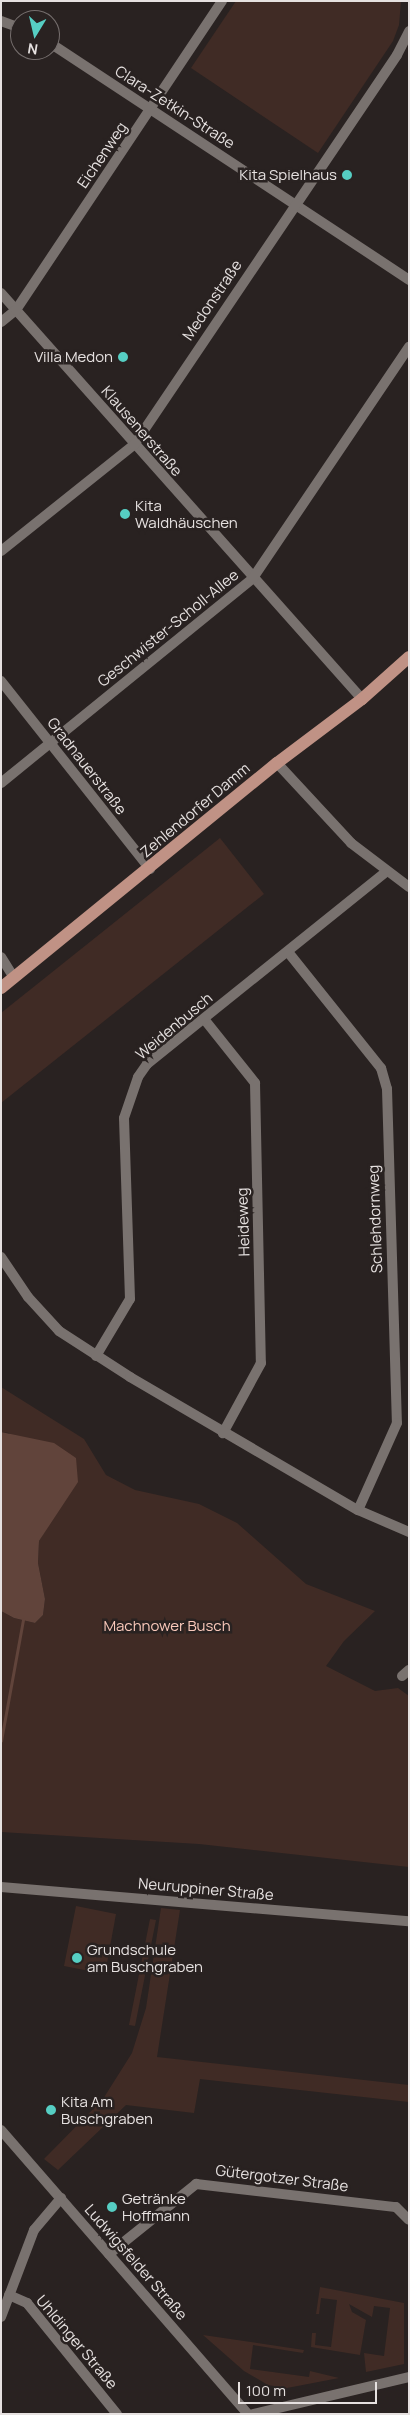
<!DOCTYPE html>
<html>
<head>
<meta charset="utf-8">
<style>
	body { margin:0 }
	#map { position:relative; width:410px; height:2415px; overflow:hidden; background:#292221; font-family:Manrope,sans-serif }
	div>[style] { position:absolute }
	.green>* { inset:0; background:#402b25 }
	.water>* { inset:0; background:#61443b }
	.stream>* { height:2.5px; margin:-1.25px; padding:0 1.25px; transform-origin:1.25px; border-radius:1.25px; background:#61443b }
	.minor>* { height:10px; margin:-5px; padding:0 5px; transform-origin:5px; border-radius:5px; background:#79726f }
	.major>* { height:12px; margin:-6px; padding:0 6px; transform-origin:6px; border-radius:6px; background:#c09285 }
	.dots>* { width:14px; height:14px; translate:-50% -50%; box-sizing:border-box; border:2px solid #292221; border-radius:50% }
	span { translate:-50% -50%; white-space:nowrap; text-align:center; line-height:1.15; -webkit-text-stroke:5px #292221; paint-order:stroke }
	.street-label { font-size:15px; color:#e6e1e0 }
	.poi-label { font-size:15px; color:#e6e1e0 }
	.right { translate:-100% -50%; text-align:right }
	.left { translate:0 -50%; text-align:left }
	.park-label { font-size:15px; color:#fac9bb }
	.frame { position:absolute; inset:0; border:2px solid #e6e1e0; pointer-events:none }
	.north { position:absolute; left:10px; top:10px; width:50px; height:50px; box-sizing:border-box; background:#292221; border:1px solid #756e6d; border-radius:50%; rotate:189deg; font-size:14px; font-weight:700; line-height:20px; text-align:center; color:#e6e1e0 }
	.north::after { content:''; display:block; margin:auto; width:18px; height:22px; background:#56cec3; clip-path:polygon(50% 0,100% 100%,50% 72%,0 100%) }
	.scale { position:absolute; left:238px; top:2382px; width:139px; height:22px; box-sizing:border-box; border:2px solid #e6e1e0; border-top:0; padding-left:6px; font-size:15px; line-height:18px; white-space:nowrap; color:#e6e1e0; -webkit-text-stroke:4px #292221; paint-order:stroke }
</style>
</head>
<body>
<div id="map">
	<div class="green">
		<div style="clip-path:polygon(236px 1px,401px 1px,399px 25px,393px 41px,318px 153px,191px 68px)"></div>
		<div style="clip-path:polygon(220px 838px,264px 894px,1px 1103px,1px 1013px)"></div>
		<div style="clip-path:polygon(1px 1387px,84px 1439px,106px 1475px,135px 1490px,199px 1504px,237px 1523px,306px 1584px,375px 1611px,344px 1641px,326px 1666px,375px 1691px,398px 1688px,409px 1696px,409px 1867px,199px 1844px,1px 1832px,1px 1611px,14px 1618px,35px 1623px,43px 1615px,45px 1599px,38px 1563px,39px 1541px,55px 1514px,9px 1433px,1px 1432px)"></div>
		<div style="clip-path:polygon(76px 1906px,116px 1914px,105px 1974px,64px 1966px)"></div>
		<div style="clip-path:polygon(161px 1908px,180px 1910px,157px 2057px,409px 2085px,409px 2102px,200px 2079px,194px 2113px,126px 2105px,58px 2170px,44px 2159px,103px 2099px,132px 2053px,146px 2008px)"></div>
		<div style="clip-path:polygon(150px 1919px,156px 1920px,135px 2026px,129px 2025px)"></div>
		<div style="clip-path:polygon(320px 2287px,404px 2303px,404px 2364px,366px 2372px,364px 2353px,384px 2356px,390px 2308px,374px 2306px,372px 2317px,349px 2304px,352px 2312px,366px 2320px,360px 2355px,311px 2347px,312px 2333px,316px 2333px,315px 2345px,331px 2347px,337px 2300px,321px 2298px,319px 2314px,316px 2314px)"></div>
		<div style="clip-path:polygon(203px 2335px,304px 2350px,303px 2353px,253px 2345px,250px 2369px,309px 2377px,310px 2371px,339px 2378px,287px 2388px,268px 2385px,244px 2371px)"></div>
	</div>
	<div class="water">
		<div style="clip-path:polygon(1px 1432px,54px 1443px,76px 1458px,78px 1482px,39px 1541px,38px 1563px,45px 1599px,43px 1615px,35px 1623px,14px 1618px,1px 1611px)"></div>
	</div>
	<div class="stream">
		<div style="left:1px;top:1741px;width:123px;rotate:-79.7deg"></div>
	</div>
	<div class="minor">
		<div style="left:1px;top:21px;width:20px;rotate:20deg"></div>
		<div style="left:50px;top:43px;width:430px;rotate:33.4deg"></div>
		<div style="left:1px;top:293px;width:543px;rotate:48.36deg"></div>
		<div style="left:1px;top:322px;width:19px;rotate:-39deg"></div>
		<div style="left:16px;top:310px;width:371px;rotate:-56.3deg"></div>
		<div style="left:1px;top:551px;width:170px;rotate:-38.6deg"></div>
		<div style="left:134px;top:445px;width:470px;rotate:-56deg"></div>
		<div style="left:397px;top:55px;width:27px;rotate:-63deg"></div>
		<div style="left:1px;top:681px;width:240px;rotate:51.6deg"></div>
		<div style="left:277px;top:763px;width:109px;rotate:47.2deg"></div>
		<div style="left:351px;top:843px;width:73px;rotate:37.2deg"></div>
		<div style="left:1px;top:783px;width:325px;rotate:-39.1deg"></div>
		<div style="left:253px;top:578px;width:279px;rotate:-56deg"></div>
		<div style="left:288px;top:952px;width:149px;rotate:51.3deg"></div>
		<div style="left:381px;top:1068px;width:22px;rotate:74deg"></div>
		<div style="left:387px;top:1089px;width:334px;rotate:88.3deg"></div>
		<div style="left:397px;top:1423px;width:95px;rotate:114.1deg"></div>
		<div style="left:1px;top:957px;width:25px;rotate:58deg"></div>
		<div style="left:204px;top:1019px;width:82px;rotate:51.4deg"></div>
		<div style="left:255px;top:1083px;width:280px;rotate:88.8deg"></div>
		<div style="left:261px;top:1363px;width:80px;rotate:118.5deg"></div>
		<div style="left:1px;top:1257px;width:48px;rotate:56deg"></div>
		<div style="left:28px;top:1297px;width:46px;rotate:47.6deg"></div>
		<div style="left:59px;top:1331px;width:85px;rotate:32.9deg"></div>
		<div style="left:130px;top:1377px;width:264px;rotate:30.3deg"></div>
		<div style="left:358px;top:1510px;width:56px;rotate:23.3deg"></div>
		<div style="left:96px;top:1356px;width:66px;rotate:-59.2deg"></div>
		<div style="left:130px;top:1299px;width:181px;rotate:-91.9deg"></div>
		<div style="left:124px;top:1118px;width:43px;rotate:-71.1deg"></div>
		<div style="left:138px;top:1077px;width:16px;rotate:-55deg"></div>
		<div style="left:147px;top:1064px;width:307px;rotate:-38.8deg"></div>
		<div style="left:402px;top:1676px;width:9px;rotate:-41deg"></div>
		<div style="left:1px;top:1887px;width:409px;rotate:4.8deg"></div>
		<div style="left:1px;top:2130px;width:376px;rotate:49deg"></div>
		<div style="left:109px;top:2254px;width:112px;rotate:-38.8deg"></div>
		<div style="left:196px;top:2184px;width:201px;rotate:6.6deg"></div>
		<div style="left:396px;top:2207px;width:18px;rotate:45deg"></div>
		<div style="left:9px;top:2295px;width:20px;rotate:24deg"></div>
		<div style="left:27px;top:2303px;width:143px;rotate:51deg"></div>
		<div style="left:1px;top:2317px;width:93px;rotate:-69.2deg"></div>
		<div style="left:34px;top:2230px;width:42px;rotate:-49.8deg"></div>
		<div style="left:253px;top:2414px;width:160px;rotate:-13.3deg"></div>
	</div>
	<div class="major">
		<div style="left:1px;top:988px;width:356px;rotate:-39.2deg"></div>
		<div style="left:277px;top:763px;width:106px;rotate:-37deg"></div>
		<div style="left:362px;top:699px;width:63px;rotate:-41.8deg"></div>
	</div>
	<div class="dots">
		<div style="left:347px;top:175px;background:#56cec3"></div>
		<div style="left:123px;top:357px;background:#56cec3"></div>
		<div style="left:125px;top:514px;background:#56cec3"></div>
		<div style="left:77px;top:1958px;background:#56cec3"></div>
		<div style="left:51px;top:2110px;background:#56cec3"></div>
		<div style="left:112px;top:2207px;background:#56cec3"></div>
	</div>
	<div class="street-label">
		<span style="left:175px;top:107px;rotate:33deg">Clara-Zetkin-Straße</span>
		<span style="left:102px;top:155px;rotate:-56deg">Eichenweg</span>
		<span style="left:212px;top:300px;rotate:-56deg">Medonstraße</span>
		<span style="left:142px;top:431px;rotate:49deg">Klausenerstraße</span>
		<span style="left:168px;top:628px;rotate:-39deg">Geschwister-Scholl-Allee</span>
		<span style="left:87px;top:766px;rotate:52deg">Gradnauerstraße</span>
		<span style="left:195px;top:810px;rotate:-40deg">Zehlendorfer Damm</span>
		<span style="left:174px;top:1026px;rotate:-40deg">Weidenbusch</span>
		<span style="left:375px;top:1219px;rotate:-92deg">Schlehdornweg</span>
		<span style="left:243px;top:1222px;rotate:-92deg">Heideweg</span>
		<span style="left:206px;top:1889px;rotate:5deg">Neuruppiner Straße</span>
		<span style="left:282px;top:2178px;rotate:7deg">Gütergotzer Straße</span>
		<span style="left:136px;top:2262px;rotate:49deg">Ludwigsfelder Straße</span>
		<span style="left:77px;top:2342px;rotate:50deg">Uhldinger Straße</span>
	</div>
	<div class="poi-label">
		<span class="right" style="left:337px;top:175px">Kita Spielhaus</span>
		<span class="right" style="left:113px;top:357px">Villa Medon</span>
		<span class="left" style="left:135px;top:514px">Kita<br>Waldhäuschen</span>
		<span class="left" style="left:87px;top:1958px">Grundschule<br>am Buschgraben</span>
		<span class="left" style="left:61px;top:2110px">Kita Am<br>Buschgraben</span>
		<span class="left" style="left:122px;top:2207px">Getränke<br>Hoffmann</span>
	</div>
	<div class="park-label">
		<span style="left:167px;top:1626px">Machnower Busch</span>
	</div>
	<div class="frame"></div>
	<div class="north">N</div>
	<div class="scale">100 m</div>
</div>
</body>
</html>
